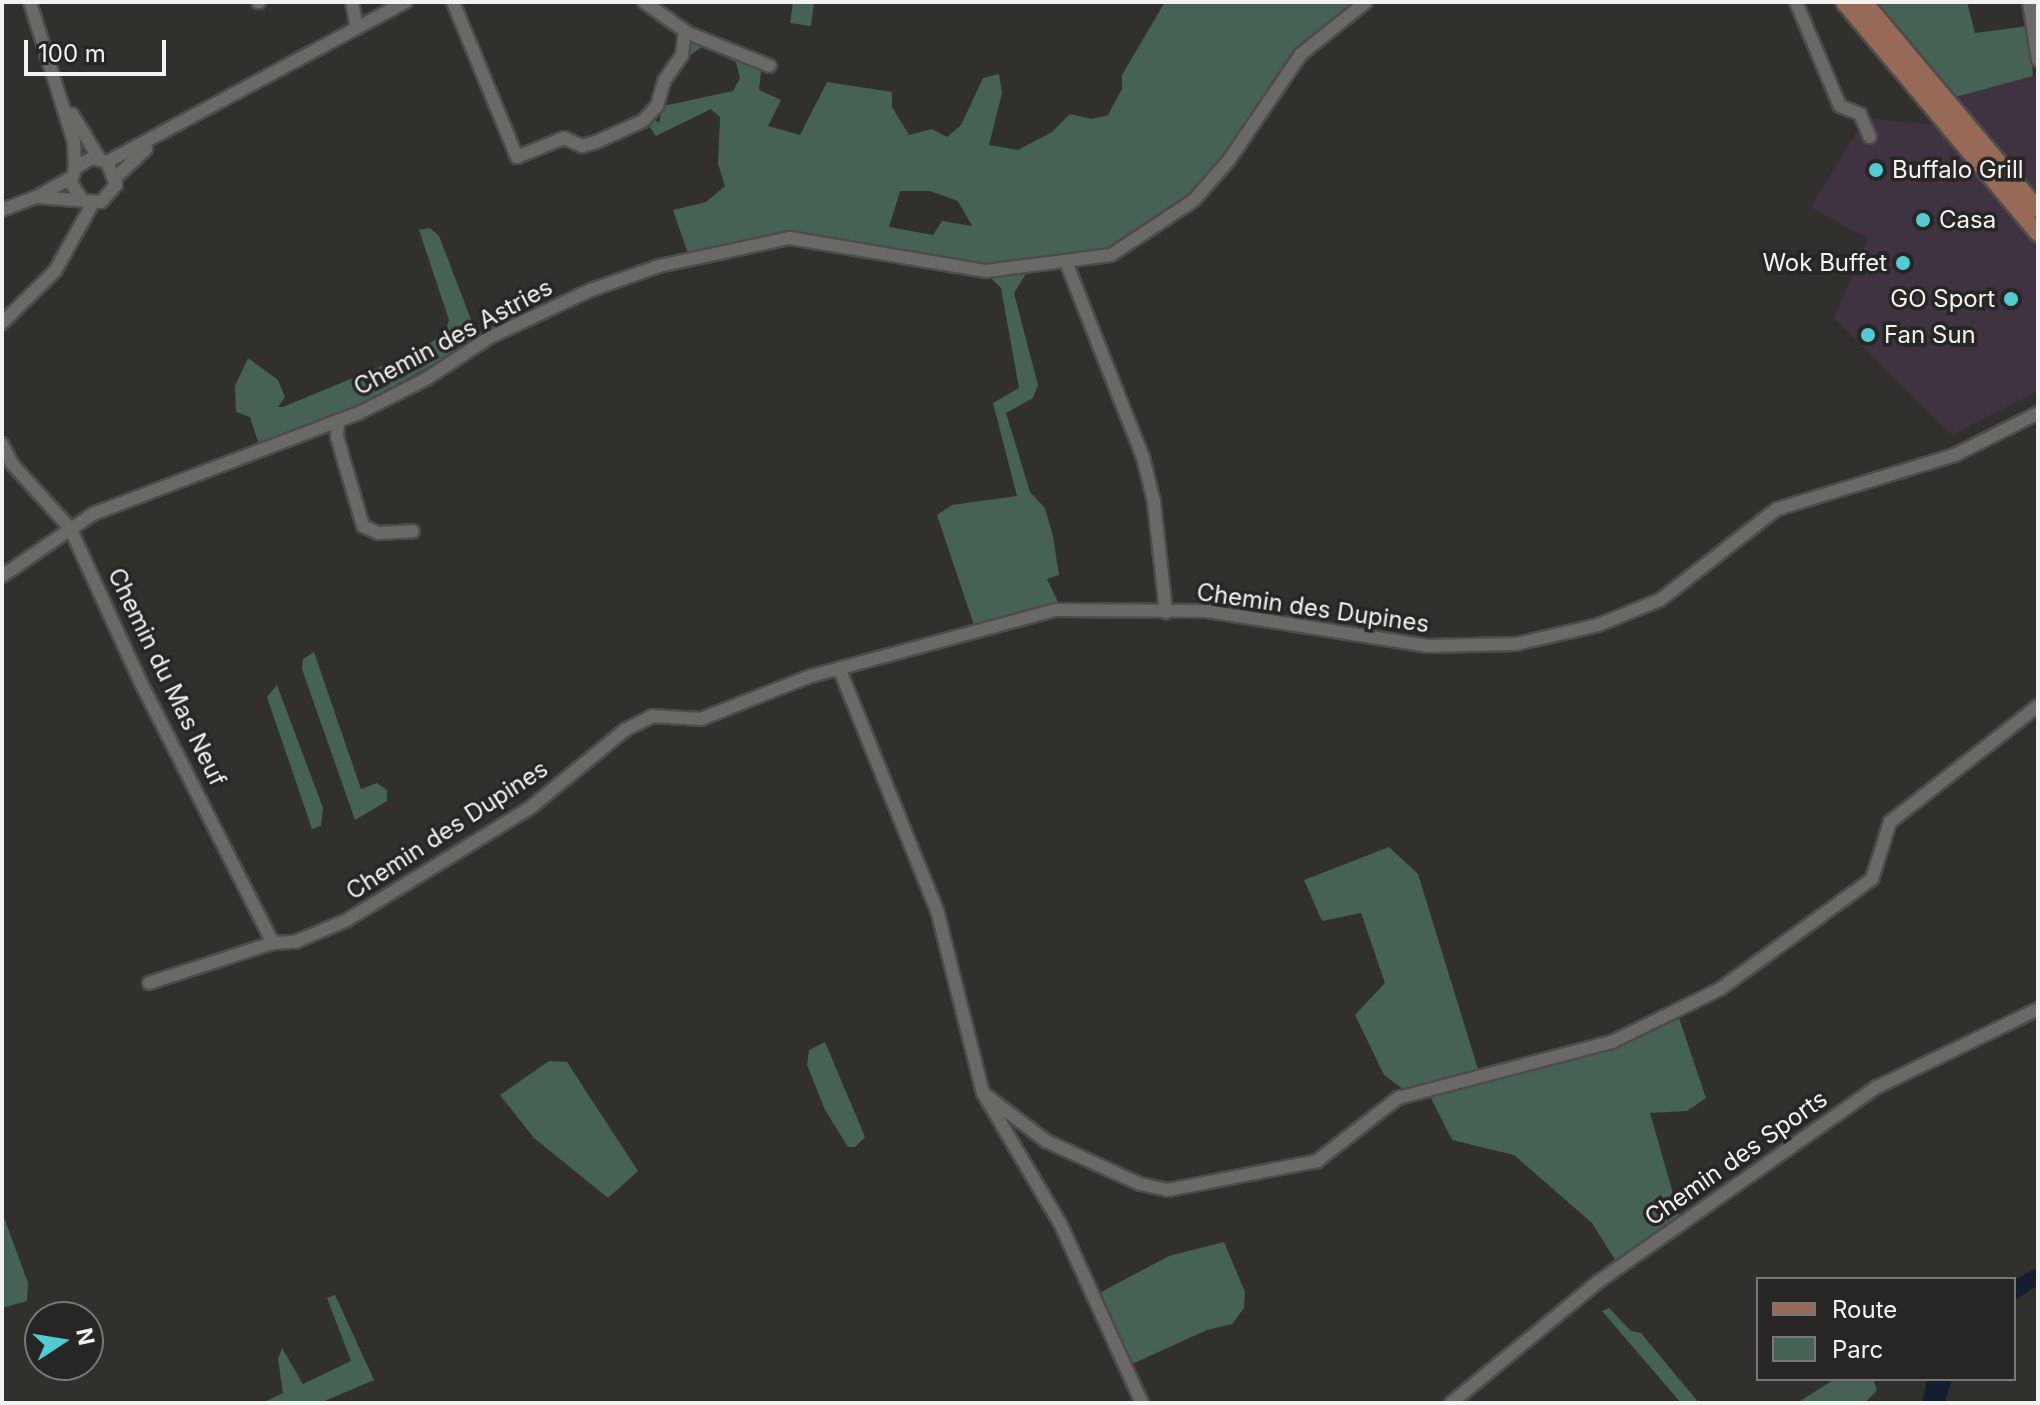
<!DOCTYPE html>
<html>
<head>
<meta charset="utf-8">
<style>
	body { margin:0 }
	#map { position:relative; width:2040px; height:1405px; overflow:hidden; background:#31302d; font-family:Inter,sans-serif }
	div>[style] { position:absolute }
	.commercial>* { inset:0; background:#3f3241 }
	.green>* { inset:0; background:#456255 }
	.water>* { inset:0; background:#141e31 }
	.roads { filter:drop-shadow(2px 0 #4d4c4a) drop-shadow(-2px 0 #4d4c4a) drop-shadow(0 2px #4d4c4a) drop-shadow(0 -2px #4d4c4a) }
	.minor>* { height:12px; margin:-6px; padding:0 6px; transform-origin:6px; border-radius:6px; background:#6b6966 }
	.major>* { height:16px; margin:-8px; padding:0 8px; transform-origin:8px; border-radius:8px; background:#976a57 }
	.dots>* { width:22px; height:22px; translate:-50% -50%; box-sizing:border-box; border:4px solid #282624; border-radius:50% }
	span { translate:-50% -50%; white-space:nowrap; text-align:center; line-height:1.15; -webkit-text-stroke:7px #282624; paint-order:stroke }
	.poi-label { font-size:24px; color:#f3f2f0 }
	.left { translate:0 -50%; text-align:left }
	.right { translate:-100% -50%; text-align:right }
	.street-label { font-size:24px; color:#f3f2f0 }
	.frame { position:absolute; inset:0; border:4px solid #f3f2f0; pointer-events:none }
	.legend { position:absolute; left:1756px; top:1277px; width:260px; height:104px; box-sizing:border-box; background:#282624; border:2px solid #797876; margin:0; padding:10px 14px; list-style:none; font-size:24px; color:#f3f2f0 }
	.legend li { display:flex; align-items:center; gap:16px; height:40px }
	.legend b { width:40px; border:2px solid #797876 }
	.north { position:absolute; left:24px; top:1301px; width:80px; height:80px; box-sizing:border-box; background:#282624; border:2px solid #797876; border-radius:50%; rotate:78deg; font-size:22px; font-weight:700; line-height:32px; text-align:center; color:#f3f2f0 }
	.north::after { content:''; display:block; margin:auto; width:28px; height:36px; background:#51ccd4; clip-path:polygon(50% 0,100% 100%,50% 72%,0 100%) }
	.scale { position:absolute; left:24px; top:40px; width:142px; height:36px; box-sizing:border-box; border:4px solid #f3f2f0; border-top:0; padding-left:10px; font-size:24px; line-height:28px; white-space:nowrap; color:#f3f2f0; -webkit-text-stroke:6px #282624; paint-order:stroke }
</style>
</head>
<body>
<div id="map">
	<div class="commercial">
		<div style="clip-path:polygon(2038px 75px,2038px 391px,1952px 435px,1834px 318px,1868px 239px,1811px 207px,1865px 118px,1933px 125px,1956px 97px)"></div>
	</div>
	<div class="green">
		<div style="clip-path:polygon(793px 2px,814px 2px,811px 26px,790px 23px)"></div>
		<div style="clip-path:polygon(evenodd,1165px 2px,1360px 2px,1313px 38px,1217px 169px,1183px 204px,1116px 248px,986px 265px,794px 232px,689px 257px,673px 210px,706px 202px,725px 186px,718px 164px,720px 117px,711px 109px,656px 136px,647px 123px,653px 118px,659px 123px,663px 106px,733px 91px,740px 78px,736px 62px,702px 47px,687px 57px,690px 38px,762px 62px,759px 90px,781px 100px,768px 126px,800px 135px,827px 82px,892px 92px,892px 107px,909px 135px,932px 129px,947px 137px,961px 125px,983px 78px,999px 74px,1002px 93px,989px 145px,1018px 150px,1052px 132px,1070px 114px,1092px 119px,1108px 115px,1122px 89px,1122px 75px,1165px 2px,900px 191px,930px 191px,958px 201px,972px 226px,942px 221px,933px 235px,889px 227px,900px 191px)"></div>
		<div style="clip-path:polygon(1876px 2px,1967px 2px,1975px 33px,2029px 26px,2033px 76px,1956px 97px)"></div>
		<div style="clip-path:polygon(430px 228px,439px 236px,472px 322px,472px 343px,352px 409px,259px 445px,250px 417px,236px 412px,235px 386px,248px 358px,278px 380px,285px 397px,278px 407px,283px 407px,418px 351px,444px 334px,449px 320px,419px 230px)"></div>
		<div style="clip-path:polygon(1026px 274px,1014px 293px,1038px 385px,1033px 398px,1006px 413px,1030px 492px,1045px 508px,1053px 536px,1059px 575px,1047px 579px,1059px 604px,974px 625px,937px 515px,952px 505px,1017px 496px,993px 403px,1019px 388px,1001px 288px,991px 278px)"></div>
		<div style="clip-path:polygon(314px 652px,361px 789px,377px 783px,387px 790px,387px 801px,355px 820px,302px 669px,303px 659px)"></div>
		<div style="clip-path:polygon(277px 685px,323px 808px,321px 826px,312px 829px,267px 697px)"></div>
		<div style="clip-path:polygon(1389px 847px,1418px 874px,1478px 1069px,1403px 1089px,1384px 1075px,1355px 1015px,1385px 983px,1361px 913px,1322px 921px,1304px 880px)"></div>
		<div style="clip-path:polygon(1679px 1018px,1706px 1098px,1687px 1111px,1650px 1113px,1680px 1218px,1617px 1263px,1592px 1223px,1514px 1155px,1452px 1140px,1428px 1092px,1583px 1053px)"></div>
		<div style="clip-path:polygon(825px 1042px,865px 1137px,855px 1147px,848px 1147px,825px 1110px,807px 1065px,809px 1050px)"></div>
		<div style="clip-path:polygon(549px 1061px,567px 1062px,638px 1171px,608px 1198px,534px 1138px,500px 1095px)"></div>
		<div style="clip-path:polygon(2px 1212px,28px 1283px,27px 1301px,2px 1308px)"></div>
		<div style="clip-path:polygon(1224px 1242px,1245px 1292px,1244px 1308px,1232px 1324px,1207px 1330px,1132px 1364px,1101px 1292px,1169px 1256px)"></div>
		<div style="clip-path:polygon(335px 1295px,374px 1380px,320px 1403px,262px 1403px,283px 1393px,278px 1359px,282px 1348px,303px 1384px,351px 1361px,327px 1298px)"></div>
		<div style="clip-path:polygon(1609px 1308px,1631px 1331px,1641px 1333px,1699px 1403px,1681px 1403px,1602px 1311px)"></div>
		<div style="clip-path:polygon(1835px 1379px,1873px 1379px,1877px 1390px,1865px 1403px,1797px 1403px)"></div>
	</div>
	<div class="water">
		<div style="clip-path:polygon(2038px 1267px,2038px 1285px,2014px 1301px,2014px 1280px)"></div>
		<div style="clip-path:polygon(1927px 1379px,1952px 1379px,1945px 1403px,1922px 1403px)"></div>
	</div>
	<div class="roads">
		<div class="minor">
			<div style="left:30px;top:2px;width:147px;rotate:72.6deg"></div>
			<div style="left:74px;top:142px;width:26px;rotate:88deg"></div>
			<div style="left:258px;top:2px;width:1px"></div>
			<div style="left:352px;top:2px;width:25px;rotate:79deg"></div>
			<div style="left:453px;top:2px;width:168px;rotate:67.6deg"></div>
			<div style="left:517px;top:157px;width:51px;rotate:-22deg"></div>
			<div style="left:564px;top:138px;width:20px;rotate:24deg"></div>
			<div style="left:582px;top:146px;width:15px;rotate:-16deg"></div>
			<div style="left:596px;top:142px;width:51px;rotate:-24.1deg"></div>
			<div style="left:643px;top:121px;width:21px;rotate:-47deg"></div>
			<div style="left:657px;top:106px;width:26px;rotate:-74deg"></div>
			<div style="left:664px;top:81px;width:32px;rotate:-55deg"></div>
			<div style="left:682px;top:55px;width:24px;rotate:-83deg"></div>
			<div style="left:644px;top:2px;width:54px;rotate:35.2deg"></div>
			<div style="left:688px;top:33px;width:88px;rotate:21.9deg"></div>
			<div style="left:1796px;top:2px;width:113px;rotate:67.1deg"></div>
			<div style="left:1840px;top:106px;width:22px;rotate:22deg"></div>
			<div style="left:1860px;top:114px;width:25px;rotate:67deg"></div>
			<div style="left:2029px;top:2px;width:59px;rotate:81.2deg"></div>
			<div style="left:72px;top:114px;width:52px;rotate:58.5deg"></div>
			<div style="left:107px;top:162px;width:339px;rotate:-28.2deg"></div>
			<div style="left:116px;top:177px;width:41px;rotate:-43deg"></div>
			<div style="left:40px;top:195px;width:37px;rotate:-29deg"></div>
			<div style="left:2px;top:210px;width:36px;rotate:-21deg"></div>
			<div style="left:36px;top:197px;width:65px;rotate:4.4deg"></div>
			<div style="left:101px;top:202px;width:23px;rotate:-49deg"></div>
			<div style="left:116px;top:185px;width:25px;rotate:-111deg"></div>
			<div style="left:107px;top:162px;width:16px;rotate:-165deg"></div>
			<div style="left:92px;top:158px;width:20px;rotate:150deg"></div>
			<div style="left:75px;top:168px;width:16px;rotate:105deg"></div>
			<div style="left:71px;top:183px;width:18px;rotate:56deg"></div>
			<div style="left:1066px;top:262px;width:210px;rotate:68.5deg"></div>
			<div style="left:1143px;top:457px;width:46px;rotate:76.3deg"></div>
			<div style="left:1154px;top:502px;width:111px;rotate:83.8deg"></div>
			<div style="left:2px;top:323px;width:74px;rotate:-44.5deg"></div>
			<div style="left:55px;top:271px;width:78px;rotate:-60.8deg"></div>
			<div style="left:338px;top:421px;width:16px;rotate:94deg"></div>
			<div style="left:337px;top:437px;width:93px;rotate:73.7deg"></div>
			<div style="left:363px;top:526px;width:17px;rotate:25deg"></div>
			<div style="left:378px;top:533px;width:35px;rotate:-3deg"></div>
			<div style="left:2px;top:444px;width:22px;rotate:63deg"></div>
			<div style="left:12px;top:464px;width:86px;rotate:47.8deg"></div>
			<div style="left:70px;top:528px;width:170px;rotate:65.4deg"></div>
			<div style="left:141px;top:683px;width:292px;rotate:63.1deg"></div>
			<div style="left:2px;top:576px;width:110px;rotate:-34.3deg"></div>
			<div style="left:93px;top:514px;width:285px;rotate:-20.8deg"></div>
			<div style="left:359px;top:413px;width:75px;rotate:-26.9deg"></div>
			<div style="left:426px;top:379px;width:77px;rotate:-33.3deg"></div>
			<div style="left:490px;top:337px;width:111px;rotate:-25deg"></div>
			<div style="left:591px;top:290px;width:72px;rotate:-19.4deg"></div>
			<div style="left:659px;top:266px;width:134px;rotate:-12.1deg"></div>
			<div style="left:790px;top:238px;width:199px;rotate:9.6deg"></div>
			<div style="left:986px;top:271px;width:126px;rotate:-7.3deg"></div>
			<div style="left:1111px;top:255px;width:98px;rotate:-33.4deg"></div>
			<div style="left:1193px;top:201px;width:55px;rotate:-48.7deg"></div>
			<div style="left:1229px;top:160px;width:128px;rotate:-55.8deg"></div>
			<div style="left:1301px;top:54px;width:83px;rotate:-38.7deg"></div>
			<div style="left:839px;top:668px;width:261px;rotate:68deg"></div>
			<div style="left:937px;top:910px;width:189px;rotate:75.9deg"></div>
			<div style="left:983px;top:1093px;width:151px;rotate:59.4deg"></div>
			<div style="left:1060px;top:1223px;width:198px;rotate:65.5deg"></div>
			<div style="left:149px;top:983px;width:130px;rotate:-17.9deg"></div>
			<div style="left:273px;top:943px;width:22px;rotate:-3deg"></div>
			<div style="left:295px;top:942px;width:56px;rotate:-22.9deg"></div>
			<div style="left:347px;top:920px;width:215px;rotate:-31.5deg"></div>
			<div style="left:530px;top:808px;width:123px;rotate:-39.4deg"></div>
			<div style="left:625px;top:730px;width:30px;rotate:-27deg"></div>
			<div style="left:652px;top:716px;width:49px;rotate:3.5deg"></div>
			<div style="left:701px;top:719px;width:118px;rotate:-21.4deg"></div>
			<div style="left:811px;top:676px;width:254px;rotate:-15.1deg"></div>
			<div style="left:1056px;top:610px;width:151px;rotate:0.4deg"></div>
			<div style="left:1207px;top:611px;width:223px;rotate:9deg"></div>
			<div style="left:1427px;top:646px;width:89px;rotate:-1.3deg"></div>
			<div style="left:1516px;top:644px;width:84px;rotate:-13deg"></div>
			<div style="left:1598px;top:625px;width:67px;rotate:-22deg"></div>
			<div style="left:1660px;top:600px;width:148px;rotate:-37.9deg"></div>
			<div style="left:1777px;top:509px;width:186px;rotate:-16.9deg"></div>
			<div style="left:1955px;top:455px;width:93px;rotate:-26.8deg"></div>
			<div style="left:983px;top:1093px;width:79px;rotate:37.3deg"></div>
			<div style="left:1046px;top:1141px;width:103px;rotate:24.6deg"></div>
			<div style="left:1140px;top:1184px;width:29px;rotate:12deg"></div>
			<div style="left:1168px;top:1190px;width:152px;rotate:-11deg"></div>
			<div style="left:1317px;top:1161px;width:103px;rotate:-37.9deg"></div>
			<div style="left:1398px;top:1098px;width:221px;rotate:-14.7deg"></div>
			<div style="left:1612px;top:1042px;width:120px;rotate:-26.1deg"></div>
			<div style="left:1720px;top:989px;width:188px;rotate:-35.9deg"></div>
			<div style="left:1872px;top:879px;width:60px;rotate:-72.5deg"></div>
			<div style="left:1890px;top:822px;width:188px;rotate:-38.1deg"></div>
			<div style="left:1451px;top:1403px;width:190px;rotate:-39.5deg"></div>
			<div style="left:1598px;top:1282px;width:340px;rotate:-35deg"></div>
			<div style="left:1877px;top:1087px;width:179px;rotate:-25.8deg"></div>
		</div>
		<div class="major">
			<div style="left:1844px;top:2px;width:302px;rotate:50deg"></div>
			<div style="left:1864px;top:2px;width:270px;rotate:50deg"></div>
		</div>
	</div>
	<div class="dots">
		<div style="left:1876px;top:170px;background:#51ccd4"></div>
		<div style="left:1923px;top:220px;background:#51ccd4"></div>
		<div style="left:1903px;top:263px;background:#51ccd4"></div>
		<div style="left:2011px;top:299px;background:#51ccd4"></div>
		<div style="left:1868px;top:335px;background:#51ccd4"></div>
	</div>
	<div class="poi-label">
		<span class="left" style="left:1892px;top:170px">Buffalo Grill</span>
		<span class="left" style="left:1939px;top:220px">Casa</span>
		<span class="right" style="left:1887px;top:263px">Wok Buffet</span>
		<span class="right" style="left:1995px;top:299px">GO Sport</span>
		<span class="left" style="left:1884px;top:335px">Fan Sun</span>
	</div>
	<div class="street-label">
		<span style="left:453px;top:337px;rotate:-28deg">Chemin des Astries</span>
		<span style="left:1313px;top:608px;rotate:8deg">Chemin des Dupines</span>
		<span style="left:167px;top:677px;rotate:64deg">Chemin du Mas Neuf</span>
		<span style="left:447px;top:830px;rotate:-33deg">Chemin des Dupines</span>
		<span style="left:1736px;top:1158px;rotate:-35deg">Chemin des Sports</span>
	</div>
	<div class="frame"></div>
	<ul class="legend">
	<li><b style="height:10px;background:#976a57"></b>Route</li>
	<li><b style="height:22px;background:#456255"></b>Parc</li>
	</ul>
	<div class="north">N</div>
	<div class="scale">100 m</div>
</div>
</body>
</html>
